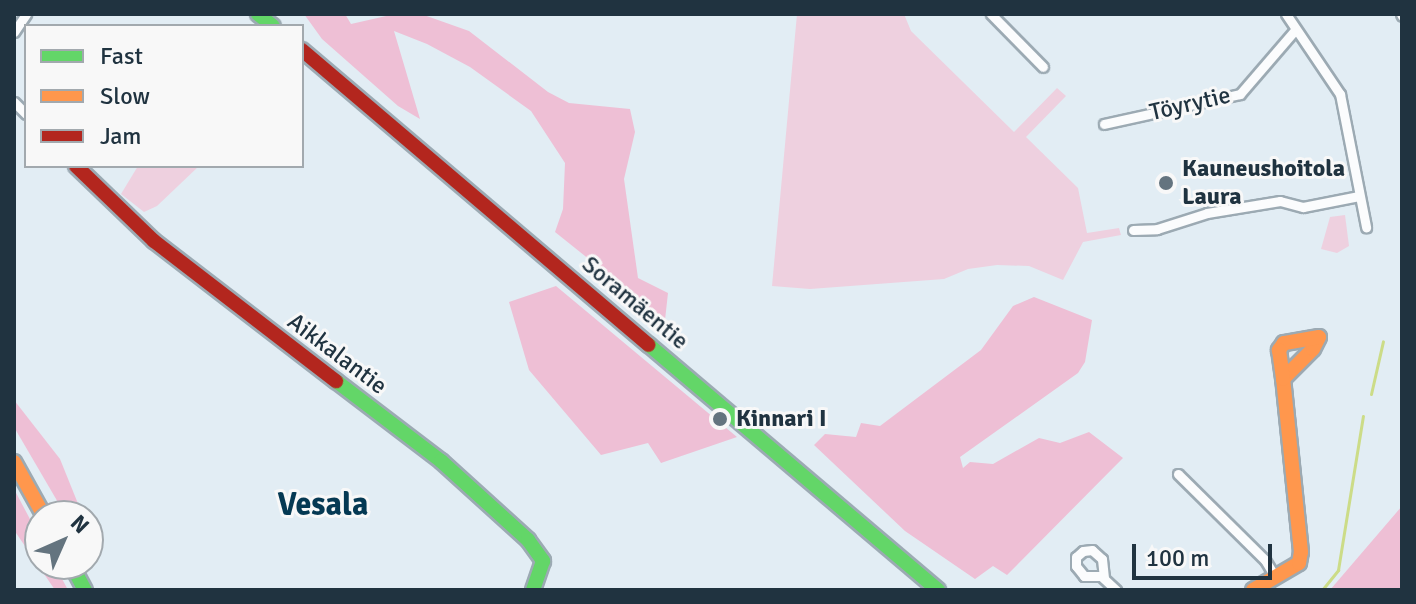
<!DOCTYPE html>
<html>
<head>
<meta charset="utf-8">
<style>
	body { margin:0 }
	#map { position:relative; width:1416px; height:604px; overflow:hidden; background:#e2edf4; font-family:Signika,sans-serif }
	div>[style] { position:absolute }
	.green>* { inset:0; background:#eed0df }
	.forest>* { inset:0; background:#eebfd5 }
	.stream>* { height:3px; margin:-1.5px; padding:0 1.5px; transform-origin:1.5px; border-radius:1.5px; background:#ccdc87 }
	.roads { filter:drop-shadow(2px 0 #9caab3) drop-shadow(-2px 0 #9caab3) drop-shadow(0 2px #9caab3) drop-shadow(0 -2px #9caab3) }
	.street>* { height:9px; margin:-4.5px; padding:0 4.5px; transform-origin:4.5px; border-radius:4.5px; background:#fbfcfd }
	.fast>* { height:14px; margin:-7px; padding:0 7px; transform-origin:7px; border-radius:7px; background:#63d668 }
	.slow>* { height:14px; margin:-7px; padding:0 7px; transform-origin:7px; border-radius:7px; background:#ff974d }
	.jam>* { height:14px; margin:-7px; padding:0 7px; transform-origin:7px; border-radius:7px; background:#b3261e }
	.dots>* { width:22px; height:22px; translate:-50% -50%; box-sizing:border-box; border:4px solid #f8f8f8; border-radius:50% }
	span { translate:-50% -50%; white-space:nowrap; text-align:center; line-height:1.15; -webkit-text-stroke:6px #f8f8f8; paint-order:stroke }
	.street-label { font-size:24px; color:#203340 }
	.poi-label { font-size:24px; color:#203340; font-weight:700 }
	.left { translate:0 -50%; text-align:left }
	.district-label { font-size:32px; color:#053953; font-weight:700 }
	.frame { position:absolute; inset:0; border:16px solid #203340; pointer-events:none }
	.legend { position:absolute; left:24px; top:24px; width:280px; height:144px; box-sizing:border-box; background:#f8f8f8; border:2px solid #a2a9ae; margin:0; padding:10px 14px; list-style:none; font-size:24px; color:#203340 }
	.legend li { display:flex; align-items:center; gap:16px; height:40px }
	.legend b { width:40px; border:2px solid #a2a9ae }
	.north { position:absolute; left:24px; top:500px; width:80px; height:80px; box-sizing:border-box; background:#f8f8f8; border:2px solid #a2a9ae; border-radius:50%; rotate:45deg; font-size:22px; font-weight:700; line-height:32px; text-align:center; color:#203340 }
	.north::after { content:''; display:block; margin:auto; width:28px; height:36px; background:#64747f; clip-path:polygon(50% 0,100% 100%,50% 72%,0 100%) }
	.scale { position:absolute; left:1132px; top:544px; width:140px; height:36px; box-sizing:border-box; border:4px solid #203340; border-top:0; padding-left:10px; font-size:24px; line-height:28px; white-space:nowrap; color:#203340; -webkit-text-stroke:6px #f8f8f8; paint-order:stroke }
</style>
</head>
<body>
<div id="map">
	<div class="green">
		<div style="clip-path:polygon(797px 14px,904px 14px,911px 31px,1014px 132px,1057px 88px,1066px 96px,1026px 137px,1078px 188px,1087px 233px,1119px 228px,1121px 235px,1083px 242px,1063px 280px,1029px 266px,997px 265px,968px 269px,944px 279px,810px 289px,772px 286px)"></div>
		<div style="clip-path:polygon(138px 166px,199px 166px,157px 206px,144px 212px,121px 194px)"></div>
		<div style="clip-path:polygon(1345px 215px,1349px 246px,1337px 253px,1321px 249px,1330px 217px)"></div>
	</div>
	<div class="forest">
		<div style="clip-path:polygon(304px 14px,345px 14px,351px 24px,395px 14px,421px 14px,469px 31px,548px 92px,569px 103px,630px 109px,635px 132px,624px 179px,638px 278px,668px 293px,665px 320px,555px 232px,563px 209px,565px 163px,531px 111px,470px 67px,427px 44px,394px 31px,420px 119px,398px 106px,322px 39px)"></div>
		<div style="clip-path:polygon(556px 286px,737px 437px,661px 463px,648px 443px,601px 455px,529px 370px,509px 302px)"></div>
		<div style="clip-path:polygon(1034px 297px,1092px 320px,1085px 362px,1078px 373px,960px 457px,963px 468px,970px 462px,993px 464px,1039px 438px,1060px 443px,1089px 432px,1123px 458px,1007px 575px,993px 566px,975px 579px,905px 531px,814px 445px,825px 434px,856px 437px,861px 423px,880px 426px,981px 350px,1013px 306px)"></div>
		<div style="clip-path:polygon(14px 400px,60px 459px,83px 516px,66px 516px,14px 427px)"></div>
		<div style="clip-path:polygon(14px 489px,40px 538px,40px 564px,54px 564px,68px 590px,55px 590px,14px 530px)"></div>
		<div style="clip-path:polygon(1402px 506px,1402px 590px,1330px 590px)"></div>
	</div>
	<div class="stream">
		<div style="left:1371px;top:394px;width:54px;rotate:-77.2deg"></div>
		<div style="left:1322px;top:590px;width:26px;rotate:-51deg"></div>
		<div style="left:1338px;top:570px;width:156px;rotate:-80.8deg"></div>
	</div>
	<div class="roads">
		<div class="street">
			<div style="left:991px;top:14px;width:74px;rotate:45.5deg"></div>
			<div style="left:1286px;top:14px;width:97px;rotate:56deg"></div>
			<div style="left:1340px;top:94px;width:136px;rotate:78.9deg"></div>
			<div style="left:1401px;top:14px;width:2px;rotate:63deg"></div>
			<div style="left:14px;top:32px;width:22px;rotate:-56deg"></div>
			<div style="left:14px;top:102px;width:17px;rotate:45deg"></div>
			<div style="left:1104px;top:124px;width:139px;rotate:-12.4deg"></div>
			<div style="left:1240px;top:94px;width:84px;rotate:-49.3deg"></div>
			<div style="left:1133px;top:230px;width:24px;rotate:-2deg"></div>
			<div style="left:1157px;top:229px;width:52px;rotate:-17.7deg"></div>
			<div style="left:1207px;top:213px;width:74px;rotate:-9.3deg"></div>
			<div style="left:1280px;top:201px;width:24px;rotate:15deg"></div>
			<div style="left:1303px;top:207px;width:57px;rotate:-11.1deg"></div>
			<div style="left:1178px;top:474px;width:122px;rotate:44.7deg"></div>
			<div style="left:1265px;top:560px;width:21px;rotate:59deg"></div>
			<div style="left:1104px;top:578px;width:19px;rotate:-96deg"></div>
			<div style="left:1102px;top:559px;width:13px;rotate:-138deg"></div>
			<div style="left:1092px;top:550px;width:9px;rotate:174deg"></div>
			<div style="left:1083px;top:551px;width:9px;rotate:139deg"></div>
			<div style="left:1076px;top:557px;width:9px;rotate:90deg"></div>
			<div style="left:1076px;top:566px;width:13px;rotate:51deg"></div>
			<div style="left:1084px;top:576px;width:17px"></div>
			<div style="left:1101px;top:576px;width:21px;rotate:43deg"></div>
		</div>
		<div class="fast">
			<div style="left:258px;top:14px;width:19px;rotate:39deg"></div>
			<div style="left:649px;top:345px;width:379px;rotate:40.3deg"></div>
			<div style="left:336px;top:381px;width:132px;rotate:37.3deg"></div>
			<div style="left:441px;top:461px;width:118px;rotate:42.2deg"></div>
			<div style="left:528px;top:540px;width:26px;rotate:54deg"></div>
			<div style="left:543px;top:561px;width:31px;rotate:109deg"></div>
			<div style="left:71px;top:564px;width:30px;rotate:62deg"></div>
		</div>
		<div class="slow">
			<div style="left:14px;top:462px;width:62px;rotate:60.9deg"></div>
			<div style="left:1253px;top:590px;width:53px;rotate:-30.4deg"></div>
			<div style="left:1299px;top:563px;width:11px;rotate:-80deg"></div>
			<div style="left:1301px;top:552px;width:174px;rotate:-95.9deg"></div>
			<div style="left:1283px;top:379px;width:42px;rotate:-45deg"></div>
			<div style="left:1313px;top:349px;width:13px;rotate:-63deg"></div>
			<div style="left:1319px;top:337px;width:36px;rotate:170deg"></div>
			<div style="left:1284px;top:343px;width:9px;rotate:126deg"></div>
			<div style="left:1279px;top:350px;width:29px;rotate:82deg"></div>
		</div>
		<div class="jam">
			<div style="left:302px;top:50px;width:455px;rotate:40.4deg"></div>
			<div style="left:76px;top:166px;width:108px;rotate:43.9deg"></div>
			<div style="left:154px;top:241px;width:230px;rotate:37.6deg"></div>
		</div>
	</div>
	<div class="dots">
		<div style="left:1166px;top:183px;background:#64747f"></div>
		<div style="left:720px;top:419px;background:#64747f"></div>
	</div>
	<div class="street-label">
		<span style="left:1190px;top:104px;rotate:-13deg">Töyrytie</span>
		<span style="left:635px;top:303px;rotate:40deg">Soramäentie</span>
		<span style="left:337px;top:354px;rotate:37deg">Aikkalantie</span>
	</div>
	<div class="poi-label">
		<span class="left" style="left:1182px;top:183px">Kauneushoitola<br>Laura</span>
		<span class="left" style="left:736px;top:419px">Kinnari I</span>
	</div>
	<div class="district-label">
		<span style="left:323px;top:505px">Vesala</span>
	</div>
	<div class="frame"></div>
	<ul class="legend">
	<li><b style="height:10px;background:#63d668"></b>Fast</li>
	<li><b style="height:10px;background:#ff974d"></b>Slow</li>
	<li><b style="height:10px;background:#b3261e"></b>Jam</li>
	</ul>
	<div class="north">N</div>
	<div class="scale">100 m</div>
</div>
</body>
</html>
